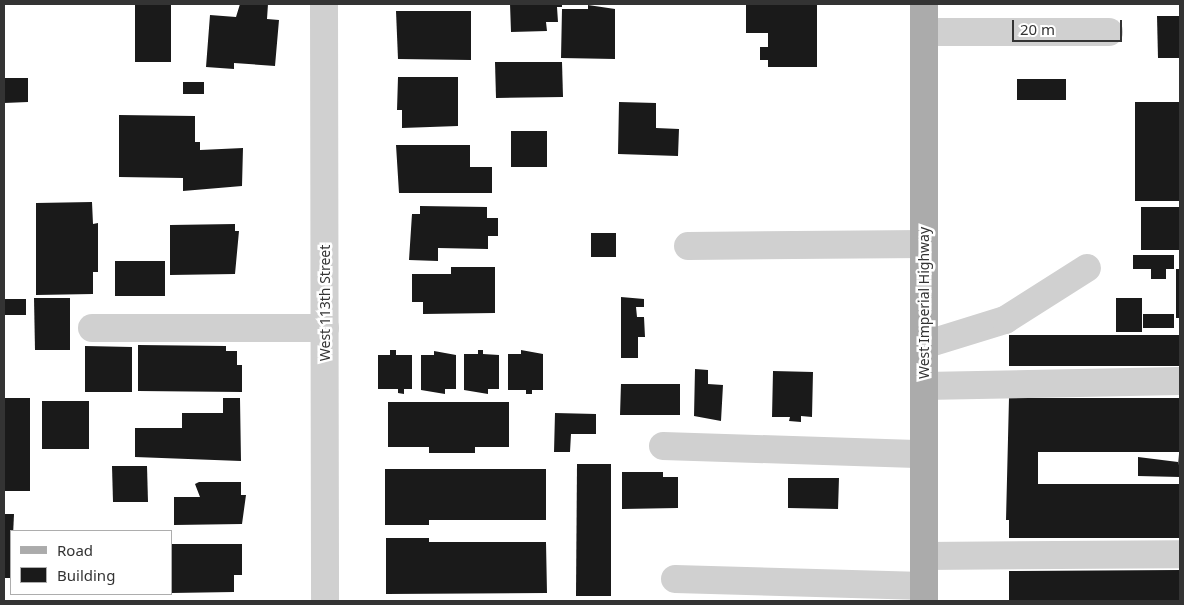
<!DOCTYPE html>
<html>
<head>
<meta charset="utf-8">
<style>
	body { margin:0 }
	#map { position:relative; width:1184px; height:605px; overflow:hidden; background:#fff; font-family:"Noto Sans",sans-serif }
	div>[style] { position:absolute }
	.building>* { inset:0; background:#1a1a1a }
	.minor>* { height:28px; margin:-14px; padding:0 14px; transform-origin:14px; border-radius:14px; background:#d0d0d0 }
	.major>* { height:28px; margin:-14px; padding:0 14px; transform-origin:14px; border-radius:14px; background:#ababab }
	span { translate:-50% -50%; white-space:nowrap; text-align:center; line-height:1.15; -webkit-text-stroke:5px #fff; paint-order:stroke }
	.street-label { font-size:14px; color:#333 }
	.frame { position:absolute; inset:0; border:5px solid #333; pointer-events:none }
	.legend { position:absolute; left:10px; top:530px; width:162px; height:65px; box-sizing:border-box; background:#fff; border:1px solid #adadad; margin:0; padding:6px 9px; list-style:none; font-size:15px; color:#333 }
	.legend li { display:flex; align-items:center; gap:10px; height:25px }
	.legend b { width:25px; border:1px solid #adadad }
	.scale { position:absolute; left:1012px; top:20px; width:110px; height:22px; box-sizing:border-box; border:2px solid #333; border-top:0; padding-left:6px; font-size:15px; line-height:18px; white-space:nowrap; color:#333; -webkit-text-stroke:4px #fff; paint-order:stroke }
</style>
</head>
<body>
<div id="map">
	<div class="building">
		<div style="clip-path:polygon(135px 4px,171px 4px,171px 62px,135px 62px)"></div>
		<div style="clip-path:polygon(240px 4px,268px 4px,267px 19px,279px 20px,275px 66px,234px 63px,234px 69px,206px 67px,210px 15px,236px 17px)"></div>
		<div style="clip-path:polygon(510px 4px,562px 4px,562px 7px,557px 7px,558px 22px,546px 22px,547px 31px,511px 32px)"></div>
		<div style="clip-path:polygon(746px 4px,817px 4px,817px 67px,768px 67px,768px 60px,760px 60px,760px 47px,768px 47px,768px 33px,746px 33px)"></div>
		<div style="clip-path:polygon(588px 5px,615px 9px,615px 59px,561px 58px,562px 9px,588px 9px)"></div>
		<div style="clip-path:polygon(396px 11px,471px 11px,471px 60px,398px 59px)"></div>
		<div style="clip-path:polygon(1157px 16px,1180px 16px,1180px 58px,1158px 58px)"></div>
		<div style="clip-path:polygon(495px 62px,562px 62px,563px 97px,496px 98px)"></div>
		<div style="clip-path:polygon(398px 77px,458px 77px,458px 126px,402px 128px,402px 110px,397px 110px)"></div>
		<div style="clip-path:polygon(4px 78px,28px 78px,28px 102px,4px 103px)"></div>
		<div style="clip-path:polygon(1017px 79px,1066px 79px,1066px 100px,1017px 100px)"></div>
		<div style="clip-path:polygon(183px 82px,204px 82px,204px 94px,183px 94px)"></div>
		<div style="clip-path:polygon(619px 102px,656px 103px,656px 128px,679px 129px,678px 156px,618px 154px)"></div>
		<div style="clip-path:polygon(1135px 102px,1180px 102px,1180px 201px,1135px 201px)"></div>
		<div style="clip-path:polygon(119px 115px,195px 116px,195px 142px,200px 142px,200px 150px,243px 148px,242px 186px,183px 191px,183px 178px,119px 177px)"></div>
		<div style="clip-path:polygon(511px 131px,547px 131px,547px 167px,511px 167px)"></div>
		<div style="clip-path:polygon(396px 145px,470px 145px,470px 167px,492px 167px,492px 193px,399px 193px)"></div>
		<div style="clip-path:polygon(92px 202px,93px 224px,98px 223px,98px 272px,93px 272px,93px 294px,36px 295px,36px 203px)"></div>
		<div style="clip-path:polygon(420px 206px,487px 207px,487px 218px,498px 218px,498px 236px,488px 236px,488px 249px,438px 248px,438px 261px,409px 260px,412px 214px,420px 214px)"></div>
		<div style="clip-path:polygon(1141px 207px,1180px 207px,1180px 250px,1141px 250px)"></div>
		<div style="clip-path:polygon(235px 224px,235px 231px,239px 231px,235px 274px,170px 275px,170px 225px)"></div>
		<div style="clip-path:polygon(591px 233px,616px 233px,616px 257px,591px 257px)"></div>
		<div style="clip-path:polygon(1133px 255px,1174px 255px,1174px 269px,1166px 269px,1166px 279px,1151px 279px,1151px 269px,1133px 269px)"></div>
		<div style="clip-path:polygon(115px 261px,165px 261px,165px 296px,115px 296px)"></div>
		<div style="clip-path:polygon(451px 267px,495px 267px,495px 313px,423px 314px,423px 302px,412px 302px,412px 274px,451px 274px)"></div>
		<div style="clip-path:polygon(1176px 269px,1180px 269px,1180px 318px,1176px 318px)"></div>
		<div style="clip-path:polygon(621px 297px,644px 299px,644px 307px,636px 307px,637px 317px,644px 317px,645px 337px,638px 337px,638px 358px,621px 358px)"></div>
		<div style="clip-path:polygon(34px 298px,70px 298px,70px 350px,35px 350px)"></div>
		<div style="clip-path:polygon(1116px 298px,1142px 298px,1142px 332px,1116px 332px)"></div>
		<div style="clip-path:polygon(4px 299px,26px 299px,26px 315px,4px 315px)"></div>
		<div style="clip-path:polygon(1143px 314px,1174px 314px,1174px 328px,1143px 328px)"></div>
		<div style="clip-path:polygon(1009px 335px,1180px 335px,1180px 366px,1009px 366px)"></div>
		<div style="clip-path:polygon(138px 345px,226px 346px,226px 351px,237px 351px,237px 365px,242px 365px,242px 392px,138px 391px)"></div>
		<div style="clip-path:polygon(85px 346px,132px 347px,132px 392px,85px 392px)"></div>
		<div style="clip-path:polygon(390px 350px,396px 350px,396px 355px,412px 355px,412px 389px,404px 389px,404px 394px,398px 393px,398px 389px,378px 389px,378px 355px,390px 355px)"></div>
		<div style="clip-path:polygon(478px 350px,483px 350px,483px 354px,499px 355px,499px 389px,488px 389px,488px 394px,464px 390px,464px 354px,478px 354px)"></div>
		<div style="clip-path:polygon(521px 350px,543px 354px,543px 390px,532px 390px,532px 394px,526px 394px,526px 390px,508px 390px,508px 354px,521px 354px)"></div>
		<div style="clip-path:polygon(434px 351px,456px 355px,456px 389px,445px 389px,445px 394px,421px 390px,421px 355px,434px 355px)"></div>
		<div style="clip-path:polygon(695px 369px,708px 370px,708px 384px,723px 385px,721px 421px,694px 416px)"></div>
		<div style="clip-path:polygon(773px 371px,813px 372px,812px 417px,801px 416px,801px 422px,789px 421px,790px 417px,772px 417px)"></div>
		<div style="clip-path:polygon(621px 384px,680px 384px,680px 415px,620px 415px)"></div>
		<div style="clip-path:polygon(4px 398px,30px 398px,30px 491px,4px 491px)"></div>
		<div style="clip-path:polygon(223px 398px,240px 398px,241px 461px,135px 457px,135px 428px,182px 428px,182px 413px,223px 413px)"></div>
		<div style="clip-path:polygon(1009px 398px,1180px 398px,1180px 452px,1038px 452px,1038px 484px,1180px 484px,1180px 538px,1009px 538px,1009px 520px,1006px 520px)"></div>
		<div style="clip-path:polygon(42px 401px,89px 401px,89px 449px,42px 449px)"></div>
		<div style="clip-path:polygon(388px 402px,509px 402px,509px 447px,475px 447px,475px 453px,429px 453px,429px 447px,388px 447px)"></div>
		<div style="clip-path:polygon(555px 413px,596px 414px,596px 434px,571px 434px,570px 452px,554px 452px)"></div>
		<div style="clip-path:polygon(1178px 454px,1180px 477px,1138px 476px,1138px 457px,1178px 462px)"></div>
		<div style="clip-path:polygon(577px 464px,611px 464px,611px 596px,576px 596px)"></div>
		<div style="clip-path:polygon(112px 466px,147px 466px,148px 502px,113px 502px)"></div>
		<div style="clip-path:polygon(385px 469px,546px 469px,546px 520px,429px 520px,429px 525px,385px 525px)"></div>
		<div style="clip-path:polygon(622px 472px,663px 472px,663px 477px,678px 477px,678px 508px,622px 509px)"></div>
		<div style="clip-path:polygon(788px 478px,839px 478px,838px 509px,788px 508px)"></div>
		<div style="clip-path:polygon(199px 482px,241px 482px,241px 495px,246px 495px,242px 524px,174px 525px,174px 497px,200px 497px,195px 484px)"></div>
		<div style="clip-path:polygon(4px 514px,14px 514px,11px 578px,4px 578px)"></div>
		<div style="clip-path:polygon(386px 538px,429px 538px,429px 542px,546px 542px,547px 593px,386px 594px)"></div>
		<div style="clip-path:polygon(171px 544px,242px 544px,242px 575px,234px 575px,234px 592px,171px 593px)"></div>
		<div style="clip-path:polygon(1180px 570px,1180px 601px,1009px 601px,1009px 571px)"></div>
	</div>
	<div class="minor">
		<div style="left:324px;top:4px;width:597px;rotate:89.9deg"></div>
		<div style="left:924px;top:32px;width:185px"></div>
		<div style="left:688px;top:246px;width:236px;rotate:-0.5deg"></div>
		<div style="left:92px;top:328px;width:233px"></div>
		<div style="left:924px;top:345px;width:85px;rotate:-17.2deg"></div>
		<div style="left:1005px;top:320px;width:97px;rotate:-32.4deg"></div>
		<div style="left:924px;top:386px;width:256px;rotate:-1.1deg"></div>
		<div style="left:663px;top:446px;width:261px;rotate:1.8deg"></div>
		<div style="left:924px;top:556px;width:256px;rotate:-0.4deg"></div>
		<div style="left:675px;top:579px;width:249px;rotate:1.6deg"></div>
	</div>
	<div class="major">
		<div style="left:924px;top:4px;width:597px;rotate:90deg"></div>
	</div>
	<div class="street-label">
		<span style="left:325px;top:303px;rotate:-90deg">West 113th Street</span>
		<span style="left:924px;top:303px;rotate:-90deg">West Imperial Highway</span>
	</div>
	<div class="frame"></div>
	<ul class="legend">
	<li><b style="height:6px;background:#ababab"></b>Road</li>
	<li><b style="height:14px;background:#1a1a1a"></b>Building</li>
	</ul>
	<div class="scale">20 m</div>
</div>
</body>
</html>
